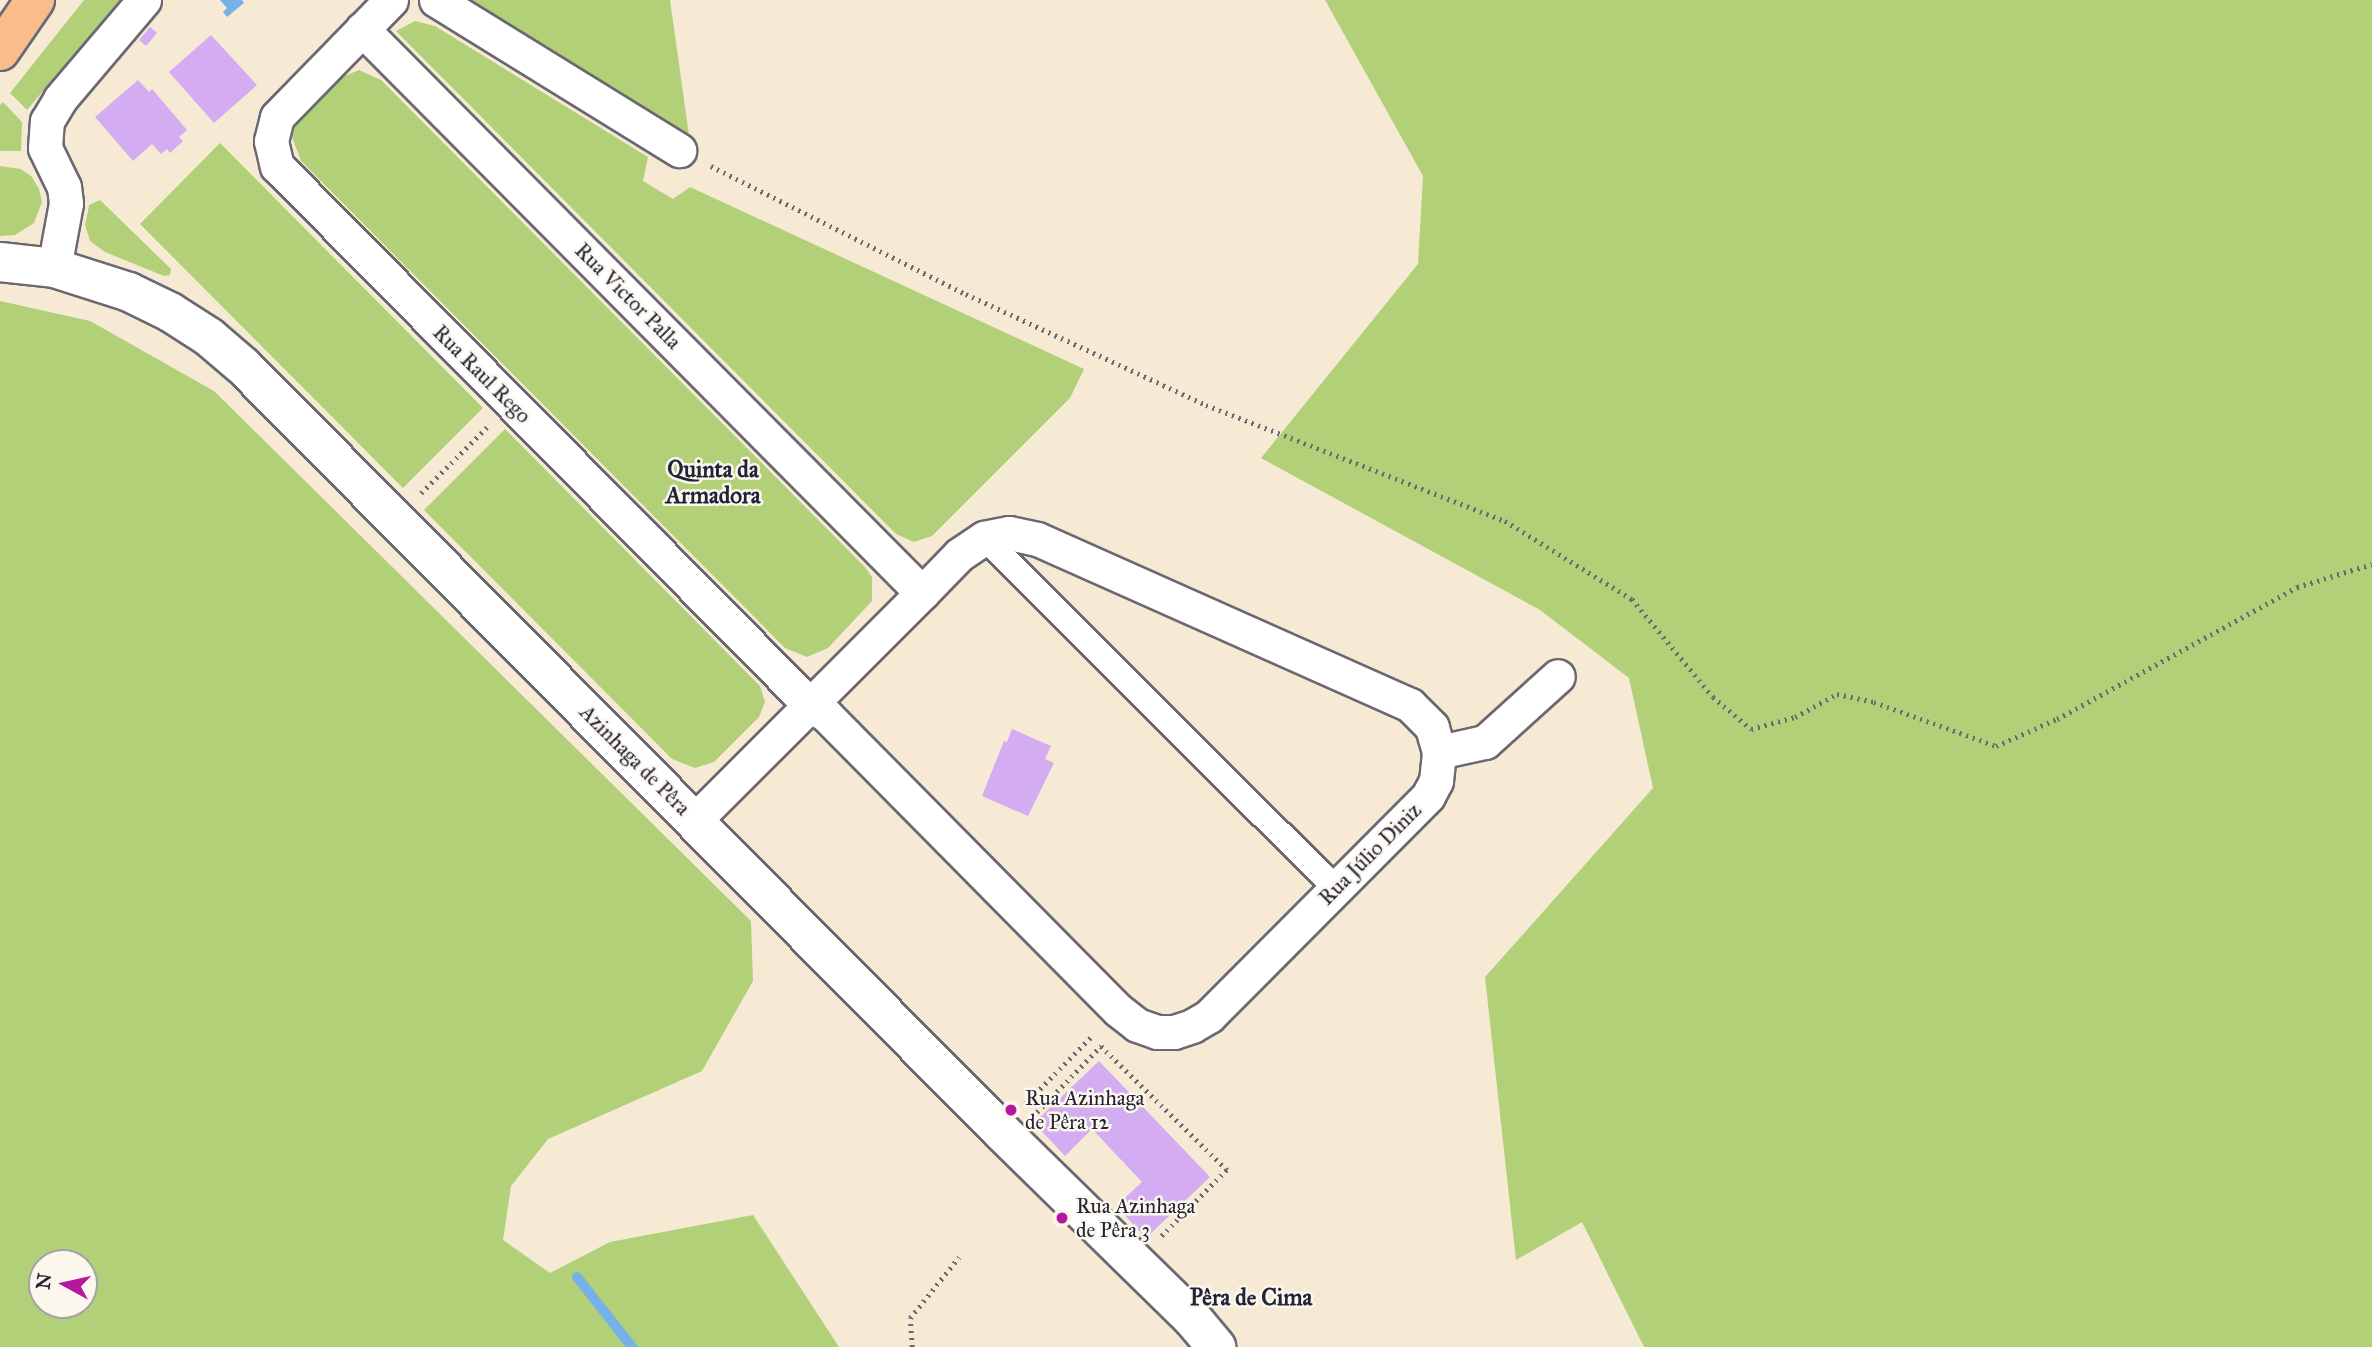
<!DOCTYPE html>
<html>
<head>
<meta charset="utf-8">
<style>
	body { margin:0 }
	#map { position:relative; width:2372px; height:1347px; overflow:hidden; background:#f6ead5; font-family:"IM FELL Great Primer",serif }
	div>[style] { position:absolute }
	.green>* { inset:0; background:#b1d078 }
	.water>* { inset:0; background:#75b2e7 }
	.stream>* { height:10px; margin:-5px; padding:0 5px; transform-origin:5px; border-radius:5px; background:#75b2e7 }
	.building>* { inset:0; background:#d4acf1 }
	.path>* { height:4.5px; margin-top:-2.25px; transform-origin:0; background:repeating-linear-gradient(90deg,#6c6871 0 2px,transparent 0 7px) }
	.roads { filter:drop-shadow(2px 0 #6c6871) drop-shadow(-2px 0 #6c6871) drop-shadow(0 2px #6c6871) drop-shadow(0 -2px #6c6871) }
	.pedestrian>* { height:24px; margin:-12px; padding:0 12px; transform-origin:12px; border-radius:12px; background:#fff }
	.minor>* { height:33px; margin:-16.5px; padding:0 16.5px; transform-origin:16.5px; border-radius:16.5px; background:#fff }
	.tertiary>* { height:38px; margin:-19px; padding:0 19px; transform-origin:19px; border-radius:19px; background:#fff }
	.primary>* { height:38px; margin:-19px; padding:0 19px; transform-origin:19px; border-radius:19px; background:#f9bc8a }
	.dots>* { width:19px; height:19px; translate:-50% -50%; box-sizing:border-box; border:4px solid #fbf7ec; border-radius:50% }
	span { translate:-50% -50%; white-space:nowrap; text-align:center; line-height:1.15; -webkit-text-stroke:5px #fbf7ec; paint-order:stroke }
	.street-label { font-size:21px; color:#22223b }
	.poi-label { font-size:21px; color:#22223b }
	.left { translate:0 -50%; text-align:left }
	.neighbourhood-label { font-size:23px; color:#22223b; font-weight:700 }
	.north { position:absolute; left:28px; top:1249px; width:70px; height:70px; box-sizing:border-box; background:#fbf7ec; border:2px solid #a4a2a5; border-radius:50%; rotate:278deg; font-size:19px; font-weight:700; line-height:28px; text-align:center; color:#22223b }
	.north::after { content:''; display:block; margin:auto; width:24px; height:32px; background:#b5179e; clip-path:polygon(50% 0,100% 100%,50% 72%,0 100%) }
</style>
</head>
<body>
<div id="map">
	<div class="green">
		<div style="clip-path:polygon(84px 0,120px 0,27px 110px,10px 93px)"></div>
		<div style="clip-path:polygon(471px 0,670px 0,689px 135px)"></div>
		<div style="clip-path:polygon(1325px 0,2372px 0,2372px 1347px,1644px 1347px,1582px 1222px,1516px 1260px,1485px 977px,1653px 788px,1629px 678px,1540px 610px,1261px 458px,1418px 264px,1423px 176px)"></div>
		<div style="clip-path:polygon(415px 21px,435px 26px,648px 157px,643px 181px,673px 199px,690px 187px,1084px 369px,1070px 398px,932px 536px,914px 542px,896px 534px,396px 31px)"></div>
		<div style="clip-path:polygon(359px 70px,381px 80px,865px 567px,872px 577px,872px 601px,828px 648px,807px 657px,785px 648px,301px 161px,292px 137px,294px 125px,335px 80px)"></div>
		<div style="clip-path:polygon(3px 102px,22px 122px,21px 151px,0 151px,0 105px)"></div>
		<div style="clip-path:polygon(220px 143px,483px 408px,403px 488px,140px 224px)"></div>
		<div style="clip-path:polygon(0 166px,21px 169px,32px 177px,39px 189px,42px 202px,34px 223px,15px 235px,0 236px)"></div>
		<div style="clip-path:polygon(100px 200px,171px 269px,170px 275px,164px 276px,105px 252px,90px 241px,85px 225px,88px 211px,89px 205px)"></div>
		<div style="clip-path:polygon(evenodd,0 301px,90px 321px,214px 391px,751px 921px,753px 981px,702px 1071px,548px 1139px,511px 1186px,503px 1240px,550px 1273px,610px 1242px,753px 1215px,839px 1347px,0 1347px,0 301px,42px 1263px,84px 1263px,84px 1305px,42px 1305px,42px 1263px)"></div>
		<div style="clip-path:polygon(505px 429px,760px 686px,765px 702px,759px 717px,714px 762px,695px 768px,672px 759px,424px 510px)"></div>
	</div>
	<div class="water">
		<div style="clip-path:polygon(220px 0,242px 0,244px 3px,227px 17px,223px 12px,227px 8px)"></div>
	</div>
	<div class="stream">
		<div style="left:577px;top:1277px;width:89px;rotate:51.8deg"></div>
	</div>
	<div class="building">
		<div style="clip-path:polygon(150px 27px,157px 33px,146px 46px,139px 40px)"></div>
		<div style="clip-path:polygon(211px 35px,257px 85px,214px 123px,169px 72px)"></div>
		<div style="clip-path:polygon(138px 80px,149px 92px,152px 89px,187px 130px,179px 137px,183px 141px,170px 153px,167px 149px,161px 154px,152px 144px,133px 161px,95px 117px)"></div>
		<div style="clip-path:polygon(1012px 729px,1051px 746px,1045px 759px,1054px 763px,1028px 816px,982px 796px,1004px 741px,1007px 742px)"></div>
		<div style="clip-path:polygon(1099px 1061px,1210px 1177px,1146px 1238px,1116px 1206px,1142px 1182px,1092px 1129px,1065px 1156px,1034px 1123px)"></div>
	</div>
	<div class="path">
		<div style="left:711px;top:166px;width:285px;rotate:26.7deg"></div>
		<div style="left:966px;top:294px;width:264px;rotate:24.8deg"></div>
		<div style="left:1206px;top:405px;width:321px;rotate:21.2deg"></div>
		<div style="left:1505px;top:521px;width:149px;rotate:31.6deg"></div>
		<div style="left:1632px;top:599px;width:127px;rotate:50.4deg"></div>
		<div style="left:1713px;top:697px;width:50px;rotate:40.1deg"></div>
		<div style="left:1751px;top:729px;width:46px;rotate:-15.3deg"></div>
		<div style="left:1795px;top:717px;width:48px;rotate:-28.7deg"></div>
		<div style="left:1837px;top:694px;width:38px;rotate:12deg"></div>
		<div style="left:1874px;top:702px;width:130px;rotate:19.8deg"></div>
		<div style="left:1996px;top:746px;width:67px;rotate:-23.9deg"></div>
		<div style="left:2057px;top:719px;width:274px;rotate:-28.8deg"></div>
		<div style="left:2297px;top:587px;width:78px;rotate:-17deg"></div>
		<div style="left:421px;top:493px;width:93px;rotate:-45deg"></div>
		<div style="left:1025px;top:1104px;width:97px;rotate:-45.4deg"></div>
		<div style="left:1037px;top:1112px;width:92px;rotate:-45.9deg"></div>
		<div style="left:1101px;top:1046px;width:177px;rotate:44.5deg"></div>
		<div style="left:1227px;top:1170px;width:94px;rotate:134.6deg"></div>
		<div style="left:912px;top:1347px;width:29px;rotate:-94deg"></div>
		<div style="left:910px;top:1318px;width:78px;rotate:-51.2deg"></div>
	</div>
	<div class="roads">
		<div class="pedestrian">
			<div style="left:984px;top:538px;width:497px;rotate:44.9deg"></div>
		</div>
		<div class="minor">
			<div style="left:391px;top:0;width:163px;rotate:134.3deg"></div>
			<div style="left:277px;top:117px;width:25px;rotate:104deg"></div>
			<div style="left:271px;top:141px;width:26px;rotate:77deg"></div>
			<div style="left:277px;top:166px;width:758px;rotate:45.32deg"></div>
			<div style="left:810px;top:705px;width:19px;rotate:32deg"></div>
			<div style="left:826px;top:715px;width:415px;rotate:45.3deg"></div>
			<div style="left:1118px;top:1010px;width:24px;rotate:38deg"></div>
			<div style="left:1137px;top:1025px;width:21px;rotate:19deg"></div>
			<div style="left:1157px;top:1032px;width:17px"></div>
			<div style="left:1174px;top:1032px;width:19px;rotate:-18deg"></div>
			<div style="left:1192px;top:1026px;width:20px;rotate:-30deg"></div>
			<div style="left:1209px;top:1016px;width:310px;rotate:-45.1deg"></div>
			<div style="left:1428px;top:796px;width:17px;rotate:-62deg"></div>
			<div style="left:1436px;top:781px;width:29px;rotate:-84deg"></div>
			<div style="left:1439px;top:752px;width:26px;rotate:-106deg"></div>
			<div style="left:1432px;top:727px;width:31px;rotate:-135deg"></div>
			<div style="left:1410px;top:705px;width:408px;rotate:-156deg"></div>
			<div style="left:1037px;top:539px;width:29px;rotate:-168deg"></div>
			<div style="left:1009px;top:533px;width:25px;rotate:169deg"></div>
			<div style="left:984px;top:538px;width:30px;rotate:146deg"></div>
			<div style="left:959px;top:555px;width:53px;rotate:134.2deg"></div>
			<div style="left:922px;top:593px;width:321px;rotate:135deg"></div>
			<div style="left:436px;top:0;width:286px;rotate:31.7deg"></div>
			<div style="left:362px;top:29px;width:795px;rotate:45.2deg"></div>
			<div style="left:54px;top:268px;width:66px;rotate:-79.5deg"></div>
			<div style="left:66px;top:203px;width:16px;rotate:-97deg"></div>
			<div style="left:64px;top:187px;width:43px;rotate:-116deg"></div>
			<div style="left:45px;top:148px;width:27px;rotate:-86deg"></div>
			<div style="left:47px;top:121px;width:26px;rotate:-59deg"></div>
			<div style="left:60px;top:99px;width:130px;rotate:-49.7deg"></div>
			<div style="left:1439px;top:752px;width:47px;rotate:-12.3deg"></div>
			<div style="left:1485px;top:742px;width:98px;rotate:-42.1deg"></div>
		</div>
		<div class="tertiary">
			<div style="left:0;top:262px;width:54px;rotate:6.3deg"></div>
			<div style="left:54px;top:268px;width:79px;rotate:17.7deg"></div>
			<div style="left:129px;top:292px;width:46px;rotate:26deg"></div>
			<div style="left:170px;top:312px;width:46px;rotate:32.7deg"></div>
			<div style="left:209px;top:337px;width:46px;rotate:40.6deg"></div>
			<div style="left:244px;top:367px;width:1076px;rotate:45.26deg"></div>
			<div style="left:1001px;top:1131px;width:267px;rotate:44.4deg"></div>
			<div style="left:1192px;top:1318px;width:38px;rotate:50deg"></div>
		</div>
		<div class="primary">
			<div style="left:0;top:51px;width:62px;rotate:-55.5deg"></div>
		</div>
	</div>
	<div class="dots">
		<div style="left:1011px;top:1110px;background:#b5179e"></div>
		<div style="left:1062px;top:1218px;background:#b5179e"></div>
	</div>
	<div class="street-label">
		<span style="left:628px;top:296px;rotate:45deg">Rua Victor Palla</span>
		<span style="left:482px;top:374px;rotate:45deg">Rua Raul Rego</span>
		<span style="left:635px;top:760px;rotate:45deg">Azinhaga de Pêra</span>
		<span style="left:1370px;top:854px;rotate:-45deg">Rua Júlio Diniz</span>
	</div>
	<div class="poi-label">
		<span class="left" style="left:1025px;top:1110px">Rua Azinhaga<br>de Pêra 12</span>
		<span class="left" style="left:1076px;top:1218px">Rua Azinhaga<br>de Pêra 3</span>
	</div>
	<div class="neighbourhood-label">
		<span style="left:713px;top:482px">Quinta da<br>Armadora</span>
		<span style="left:1251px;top:1297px">Pêra de Cima</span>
	</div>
	<div class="north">N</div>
</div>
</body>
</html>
